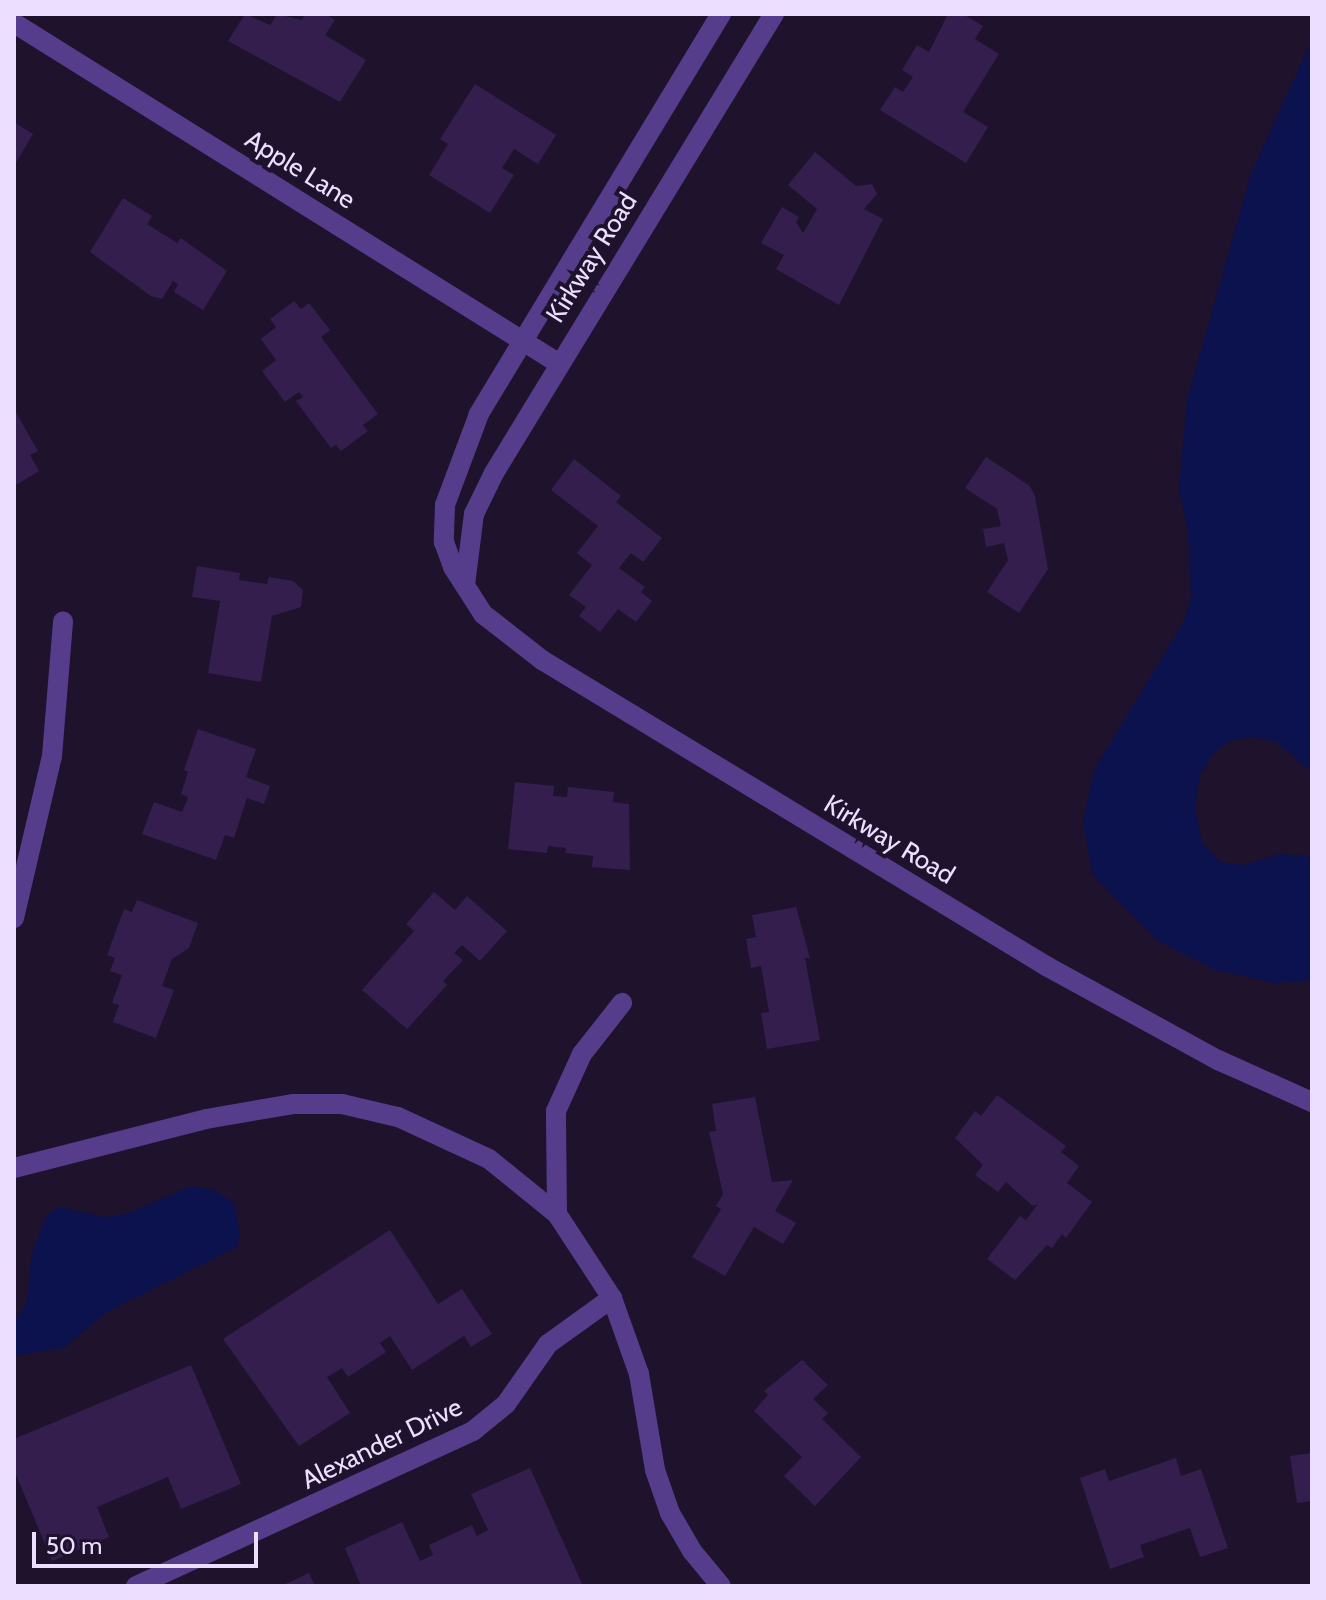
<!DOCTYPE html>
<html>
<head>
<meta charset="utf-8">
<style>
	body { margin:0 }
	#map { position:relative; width:1326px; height:1600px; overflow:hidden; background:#1e122d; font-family:Cabin,sans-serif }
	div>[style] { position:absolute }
	.water>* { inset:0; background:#0b124d }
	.building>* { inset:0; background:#341e4e }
	.minor>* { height:20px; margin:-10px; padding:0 10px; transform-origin:10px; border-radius:10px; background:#553d8c }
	span { translate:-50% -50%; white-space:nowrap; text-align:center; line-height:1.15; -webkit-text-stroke:8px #1e122d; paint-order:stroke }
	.street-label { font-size:26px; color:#ebdeff }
	.frame { position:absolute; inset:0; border:16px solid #ebdeff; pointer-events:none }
	.scale { position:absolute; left:32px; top:1532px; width:226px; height:36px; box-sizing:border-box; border:4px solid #ebdeff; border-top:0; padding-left:10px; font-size:24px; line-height:28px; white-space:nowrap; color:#ebdeff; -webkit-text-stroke:6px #1e122d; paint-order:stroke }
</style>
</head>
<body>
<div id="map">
	<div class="water">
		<div style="clip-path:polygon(1312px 40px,1312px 773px,1277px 742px,1252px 737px,1230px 741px,1214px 753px,1200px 774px,1195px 806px,1202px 843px,1220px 862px,1245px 865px,1280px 854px,1312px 856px,1312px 980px,1275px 983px,1215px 970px,1158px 941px,1092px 874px,1083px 821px,1094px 770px,1182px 625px,1191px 598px,1188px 532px,1179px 489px,1187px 400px,1251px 173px)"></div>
		<div style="clip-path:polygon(191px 1186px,214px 1190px,234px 1203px,240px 1235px,237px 1247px,107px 1312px,63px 1348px,14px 1356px,14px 1323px,27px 1302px,31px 1257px,46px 1216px,58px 1207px,105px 1217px,127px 1214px)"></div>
	</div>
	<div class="building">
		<div style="clip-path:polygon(245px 14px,270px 25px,277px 14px,302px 20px,305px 14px,325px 14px,335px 20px,325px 35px,366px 60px,340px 102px,228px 41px)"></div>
		<div style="clip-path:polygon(948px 14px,963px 14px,983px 26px,975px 39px,999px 54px,963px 112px,988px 127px,966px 163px,880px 110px,895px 87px,903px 92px,913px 77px,902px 70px,917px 45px,929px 52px)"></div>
		<div style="clip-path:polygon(475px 84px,556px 135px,538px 164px,514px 149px,502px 168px,514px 175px,490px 213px,429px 175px,448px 144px,440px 139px)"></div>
		<div style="clip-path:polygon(14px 122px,33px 134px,14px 166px)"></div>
		<div style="clip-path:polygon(815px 152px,856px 186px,872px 184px,877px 194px,864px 209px,883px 219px,839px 305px,776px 269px,784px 255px,761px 243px,782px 207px,799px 217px,796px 222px,803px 233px,817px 209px,788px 185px)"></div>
		<div style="clip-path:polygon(123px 198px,152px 216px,147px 224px,177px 243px,181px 238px,227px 271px,203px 310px,174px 292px,178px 284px,173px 281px,162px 299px,151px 296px,90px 252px)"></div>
		<div style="clip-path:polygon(294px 301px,301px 309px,309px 303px,330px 330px,321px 337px,378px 414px,363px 425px,368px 431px,341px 451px,336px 445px,331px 448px,296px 401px,303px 397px,299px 392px,285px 402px,262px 371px,276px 360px,261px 339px,276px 327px,270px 319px)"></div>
		<div style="clip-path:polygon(14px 409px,38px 451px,30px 455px,39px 471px,14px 486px)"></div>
		<div style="clip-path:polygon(986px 457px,1030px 486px,1035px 496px,1048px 569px,1019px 613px,987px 592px,1008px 560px,1004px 543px,986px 547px,983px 529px,1001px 526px,997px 509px,965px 488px)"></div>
		<div style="clip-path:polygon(574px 459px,621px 496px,616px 502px,662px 538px,643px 562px,631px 553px,619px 568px,645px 587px,641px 592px,652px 601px,636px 622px,618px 609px,600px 632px,579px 616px,586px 607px,569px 595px,592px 565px,577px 553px,598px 526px,551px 490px)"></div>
		<div style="clip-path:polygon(197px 566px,240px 573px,239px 580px,267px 584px,269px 577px,293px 581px,303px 590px,301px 607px,272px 616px,261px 682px,208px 673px,220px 601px,192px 597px)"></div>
		<div style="clip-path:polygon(198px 729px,256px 749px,246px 777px,270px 786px,264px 804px,247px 798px,234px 838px,225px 835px,216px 860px,142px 834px,154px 802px,182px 812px,188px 797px,181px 794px,188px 772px,184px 770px)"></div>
		<div style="clip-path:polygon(515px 782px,554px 786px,553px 796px,567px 797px,568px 787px,614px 792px,613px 802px,629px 804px,630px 870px,592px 867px,593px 856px,565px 853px,566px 848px,548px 846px,547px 853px,508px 849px)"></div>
		<div style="clip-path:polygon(434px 892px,455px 910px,467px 896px,507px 931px,480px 961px,462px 945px,454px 953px,463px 960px,443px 981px,447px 985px,407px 1029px,362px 990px,414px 931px,406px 924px)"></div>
		<div style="clip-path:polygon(137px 900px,198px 923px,189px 948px,172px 959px,162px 986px,174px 990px,156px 1038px,113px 1022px,119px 1005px,112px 1003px,122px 975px,110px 971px,115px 958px,107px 955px,124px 909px,132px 912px)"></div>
		<div style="clip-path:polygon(796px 907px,810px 958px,805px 958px,820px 1040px,767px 1049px,761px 1013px,769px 1012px,761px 966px,751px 968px,746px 939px,756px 937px,752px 915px)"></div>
		<div style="clip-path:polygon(997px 1095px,1066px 1146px,1061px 1152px,1079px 1166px,1067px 1183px,1092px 1202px,1066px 1238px,1062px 1234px,1052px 1248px,1047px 1245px,1015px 1280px,987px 1259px,1020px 1216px,1026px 1220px,1038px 1204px,1033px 1206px,1006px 1182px,998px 1192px,975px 1175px,983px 1165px,955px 1138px,975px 1111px,981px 1116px)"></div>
		<div style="clip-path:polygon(755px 1097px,772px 1182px,793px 1180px,775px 1211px,796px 1223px,783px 1244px,754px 1227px,725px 1276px,692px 1257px,721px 1209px,716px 1206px,723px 1194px,709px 1132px,716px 1131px,712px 1104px)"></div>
		<div style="clip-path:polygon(390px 1230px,438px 1304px,462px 1289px,492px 1334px,471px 1347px,464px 1336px,412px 1370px,390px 1336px,380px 1343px,386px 1352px,348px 1377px,342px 1368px,327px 1377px,350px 1413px,299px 1446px,223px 1339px)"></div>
		<div style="clip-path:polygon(802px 1360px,828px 1385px,813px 1399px,828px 1413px,822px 1419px,861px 1457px,815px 1506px,784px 1476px,802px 1457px,754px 1411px,768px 1395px,764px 1391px)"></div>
		<div style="clip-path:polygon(191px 1365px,241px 1484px,181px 1509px,168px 1477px,97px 1507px,109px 1537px,52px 1561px,14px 1470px,14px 1439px)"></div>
		<div style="clip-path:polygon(1312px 1453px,1312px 1501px,1297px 1503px,1290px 1456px)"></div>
		<div style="clip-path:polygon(1176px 1458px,1181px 1476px,1201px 1469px,1228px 1548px,1200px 1557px,1190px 1528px,1140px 1545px,1144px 1557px,1110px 1569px,1080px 1478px,1105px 1469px,1109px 1481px)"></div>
		<div style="clip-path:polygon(530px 1468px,583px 1586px,361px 1586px,345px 1548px,402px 1522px,420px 1561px,433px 1555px,429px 1545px,472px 1525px,477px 1536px,488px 1530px,471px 1494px)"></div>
		<div style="clip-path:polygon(309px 1573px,315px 1586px,281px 1586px)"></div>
	</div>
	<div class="minor">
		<div style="left:721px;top:14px;width:468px;rotate:121.2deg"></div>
		<div style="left:479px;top:414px;width:97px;rotate:110.5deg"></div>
		<div style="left:445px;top:505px;width:37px;rotate:92deg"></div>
		<div style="left:444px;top:542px;width:27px;rotate:70deg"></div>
		<div style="left:453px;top:567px;width:56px;rotate:57.4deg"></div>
		<div style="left:483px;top:614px;width:75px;rotate:37.9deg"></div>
		<div style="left:542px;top:660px;width:592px;rotate:31.25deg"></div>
		<div style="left:1048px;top:967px;width:194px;rotate:28.7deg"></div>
		<div style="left:1218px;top:1060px;width:103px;rotate:24.1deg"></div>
		<div style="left:14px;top:23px;width:642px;rotate:32.01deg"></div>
		<div style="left:465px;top:585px;width:72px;rotate:-82.8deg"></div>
		<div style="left:474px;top:514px;width:46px;rotate:-64deg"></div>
		<div style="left:494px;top:473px;width:538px;rotate:-58.62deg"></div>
		<div style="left:14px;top:918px;width:166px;rotate:-76.8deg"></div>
		<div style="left:52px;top:756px;width:135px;rotate:-85.3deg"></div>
		<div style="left:14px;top:1168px;width:198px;rotate:-14.3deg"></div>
		<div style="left:206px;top:1119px;width:88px;rotate:-9.8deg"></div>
		<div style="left:293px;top:1104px;width:49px"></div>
		<div style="left:342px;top:1104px;width:57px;rotate:13.1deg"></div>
		<div style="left:398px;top:1117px;width:100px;rotate:24.8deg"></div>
		<div style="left:489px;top:1159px;width:87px;rotate:39deg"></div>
		<div style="left:557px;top:1214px;width:100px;rotate:56.8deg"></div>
		<div style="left:612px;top:1298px;width:81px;rotate:70.4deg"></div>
		<div style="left:639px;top:1374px;width:97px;rotate:80.5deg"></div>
		<div style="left:655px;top:1470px;width:46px;rotate:70.8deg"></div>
		<div style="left:670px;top:1513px;width:44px;rotate:59.9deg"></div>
		<div style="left:692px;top:1551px;width:45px;rotate:50.4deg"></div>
		<div style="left:557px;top:1214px;width:103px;rotate:-90.6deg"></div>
		<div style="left:556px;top:1111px;width:63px;rotate:-65.5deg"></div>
		<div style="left:582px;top:1054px;width:65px;rotate:-51.9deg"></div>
		<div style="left:136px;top:1586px;width:371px;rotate:-24.7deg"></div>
		<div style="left:473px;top:1431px;width:43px;rotate:-39.3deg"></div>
		<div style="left:506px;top:1404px;width:73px;rotate:-55deg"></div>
		<div style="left:548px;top:1344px;width:79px;rotate:-35.7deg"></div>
	</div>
	<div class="street-label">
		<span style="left:300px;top:170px;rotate:32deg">Apple Lane</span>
		<span style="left:592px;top:258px;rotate:-58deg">Kirkway Road</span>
		<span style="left:889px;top:840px;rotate:31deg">Kirkway Road</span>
		<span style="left:382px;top:1444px;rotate:-26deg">Alexander Drive</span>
	</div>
	<div class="frame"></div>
	<div class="scale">50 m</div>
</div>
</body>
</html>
